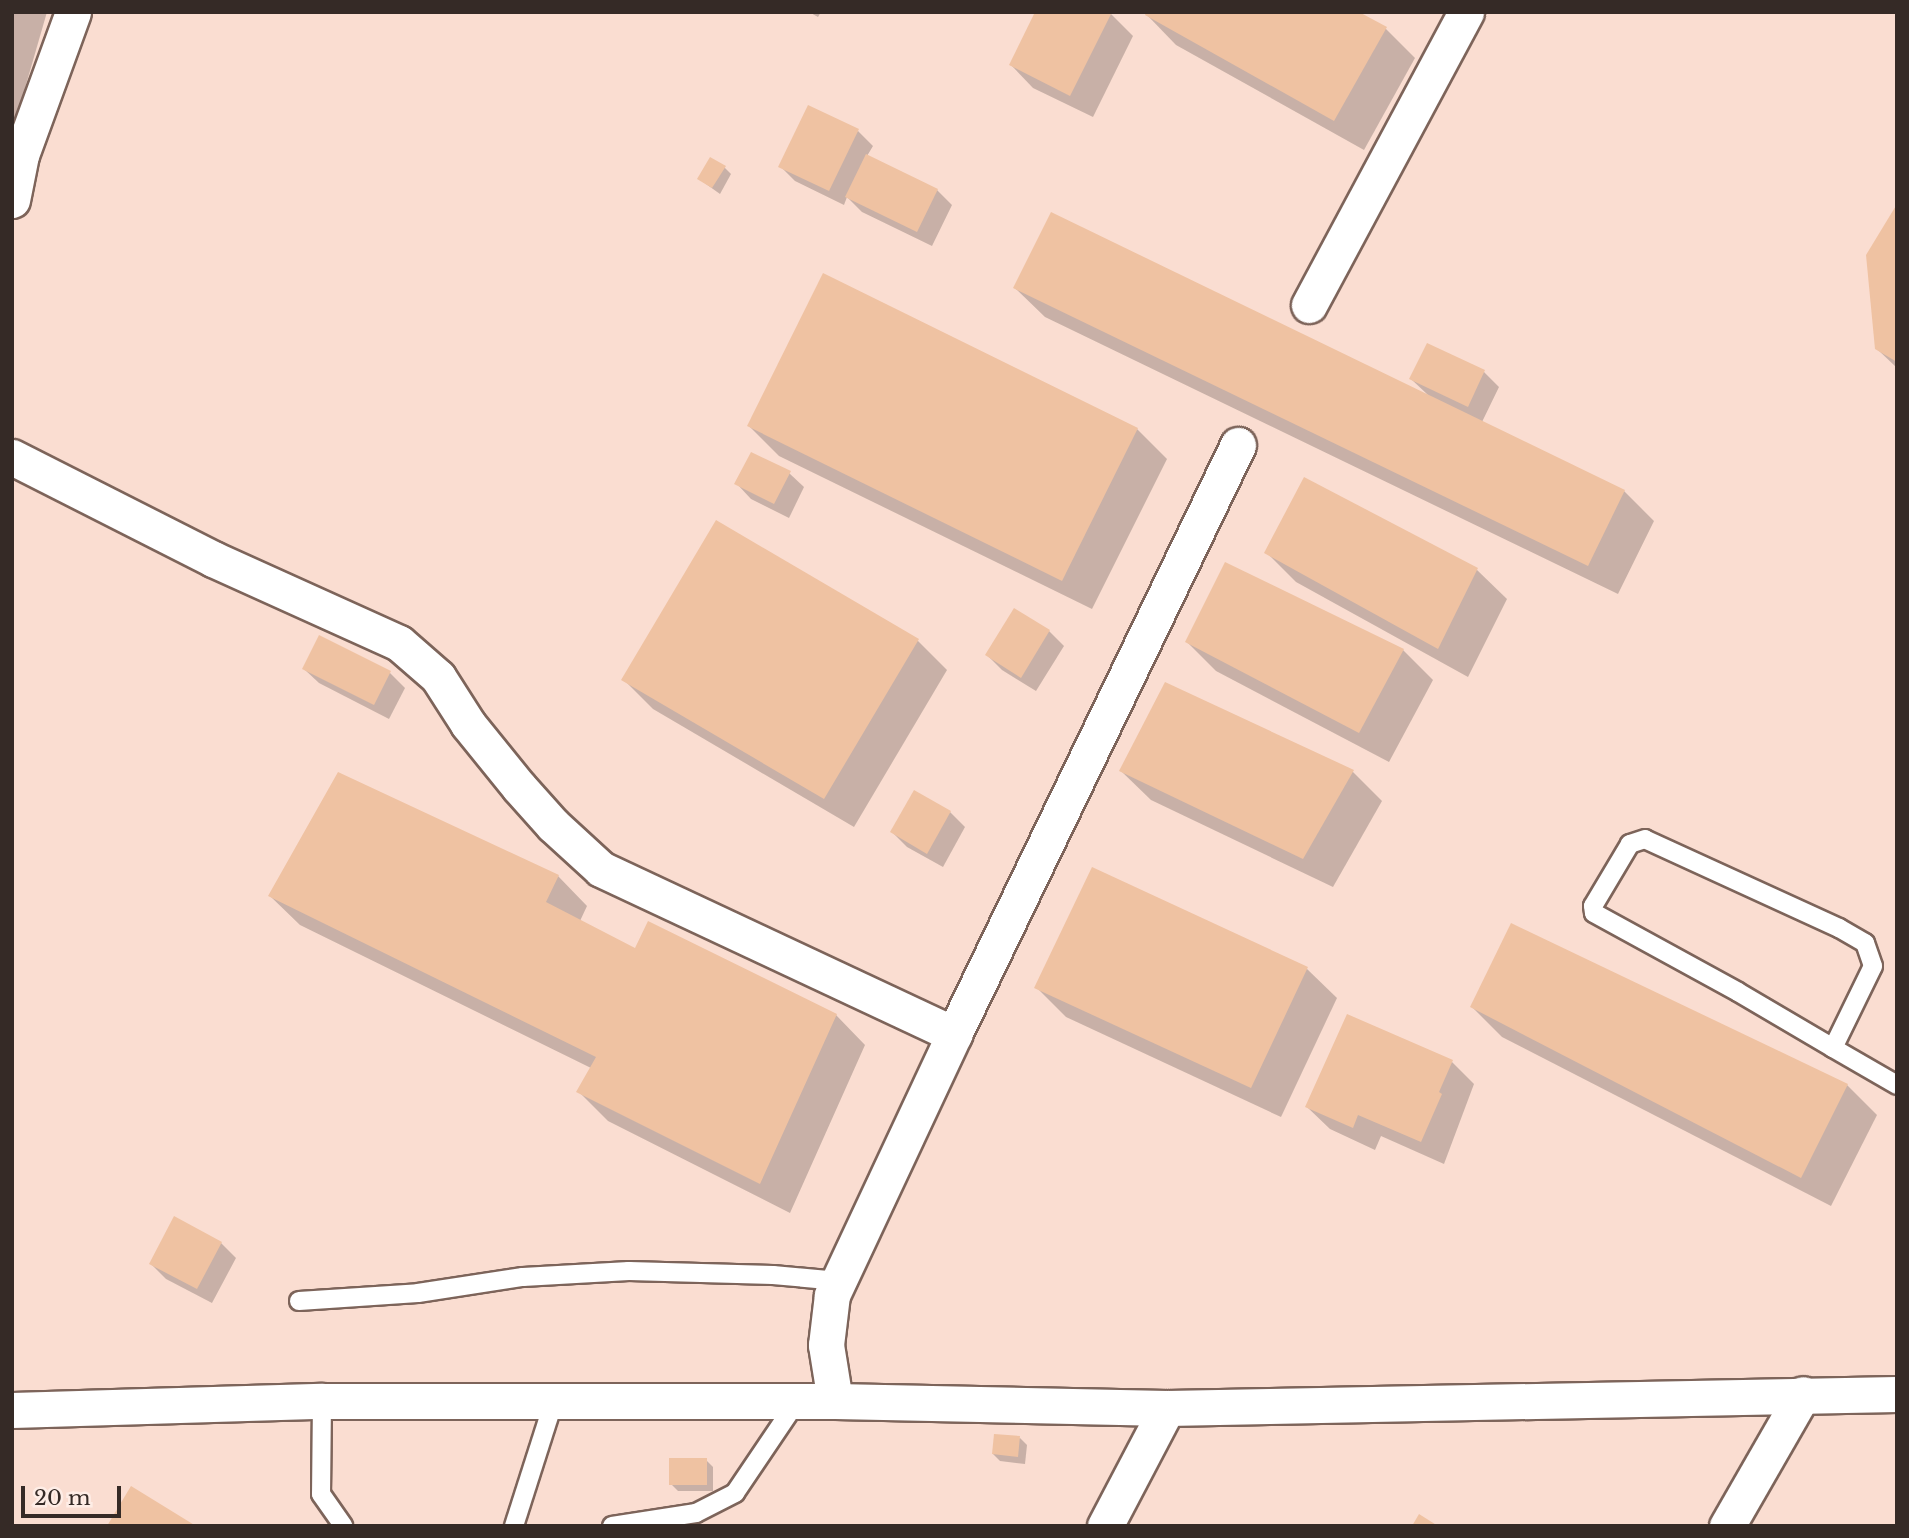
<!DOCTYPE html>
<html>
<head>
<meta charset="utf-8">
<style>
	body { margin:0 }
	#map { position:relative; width:1909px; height:1538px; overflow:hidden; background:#faddd1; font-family:"Libre Baskerville",serif }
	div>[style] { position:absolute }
	.shadow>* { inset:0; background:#0003 }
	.building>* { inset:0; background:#efc2a2 }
	.roads { filter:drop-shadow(2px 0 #7d645a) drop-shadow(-2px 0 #7d645a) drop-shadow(0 2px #7d645a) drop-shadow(0 -2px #7d645a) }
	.lane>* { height:18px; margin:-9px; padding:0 9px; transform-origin:9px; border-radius:9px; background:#fff }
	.street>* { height:35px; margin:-17.5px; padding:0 17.5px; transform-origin:17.5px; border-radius:17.5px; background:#fff }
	span { translate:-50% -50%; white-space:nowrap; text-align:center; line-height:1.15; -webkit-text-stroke:6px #feede6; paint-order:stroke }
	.frame { position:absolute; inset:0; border:14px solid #352a26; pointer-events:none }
	.scale { position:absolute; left:21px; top:1486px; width:100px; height:32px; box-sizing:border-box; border:4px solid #352a26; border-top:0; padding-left:9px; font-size:21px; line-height:24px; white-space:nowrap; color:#352a26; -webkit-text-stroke:5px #feede6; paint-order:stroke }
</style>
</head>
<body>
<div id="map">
	<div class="shadow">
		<div style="clip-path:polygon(12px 12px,47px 12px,12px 133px)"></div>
		<div style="clip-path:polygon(809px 12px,821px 12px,818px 17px)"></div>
		<div style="clip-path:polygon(1111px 14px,1133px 36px,1093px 117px,1033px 88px,1011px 65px)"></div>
		<div style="clip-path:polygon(1147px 15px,1386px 29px,1415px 58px,1364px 150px,1176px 45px)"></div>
		<div style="clip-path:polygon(858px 131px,873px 146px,867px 156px,937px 190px,952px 205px,932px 246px,862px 212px,847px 197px,844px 205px,795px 181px,780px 166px)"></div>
		<div style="clip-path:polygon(724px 167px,731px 174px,720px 194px,699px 179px)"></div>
		<div style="clip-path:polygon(1897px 207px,1897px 368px,1876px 348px)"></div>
		<div style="clip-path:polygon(1015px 288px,1428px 395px,1411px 379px,1428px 345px,1484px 372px,1499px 387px,1482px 422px,1624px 491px,1654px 521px,1618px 594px,1045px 317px)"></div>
		<div style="clip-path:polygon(749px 426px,1137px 429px,1167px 459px,1092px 609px,779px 456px)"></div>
		<div style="clip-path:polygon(789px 473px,804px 487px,789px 518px,751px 499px,737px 484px)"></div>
		<div style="clip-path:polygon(1305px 480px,1477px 570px,1507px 599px,1468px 677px,1296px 582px,1266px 552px)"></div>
		<div style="clip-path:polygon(1226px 564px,1403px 650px,1433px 680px,1389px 762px,1216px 671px,1187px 642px)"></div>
		<div style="clip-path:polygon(1015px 611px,1049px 631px,1064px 646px,1036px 691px,1002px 670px,987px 655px)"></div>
		<div style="clip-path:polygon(918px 641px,947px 670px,854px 827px,653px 709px,624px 680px)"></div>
		<div style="clip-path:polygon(304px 669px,390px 673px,405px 688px,389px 719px,319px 683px)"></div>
		<div style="clip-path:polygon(1121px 771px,1353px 772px,1382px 801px,1333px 887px,1151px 800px)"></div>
		<div style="clip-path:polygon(950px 812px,965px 827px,943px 867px,907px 847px,892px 832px)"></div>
		<div style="clip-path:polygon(1092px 869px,1307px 969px,1337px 998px,1281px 1117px,1066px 1017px,1036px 987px)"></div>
		<div style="clip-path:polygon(558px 876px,587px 906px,580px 921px,636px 950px,836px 1015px,865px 1045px,790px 1213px,608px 1121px,579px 1092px,591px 1068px,300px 925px,270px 896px)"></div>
		<div style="clip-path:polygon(1472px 1007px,1847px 1085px,1877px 1115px,1831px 1206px,1502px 1037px)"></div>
		<div style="clip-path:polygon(1452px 1062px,1474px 1084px,1444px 1164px,1381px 1136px,1375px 1150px,1330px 1129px,1307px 1107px)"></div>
		<div style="clip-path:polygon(221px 1243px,236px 1258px,212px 1303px,166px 1279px,151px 1264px)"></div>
		<div style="clip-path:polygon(1020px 1438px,1027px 1445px,1025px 1464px,1000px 1461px,993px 1454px)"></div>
		<div style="clip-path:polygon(706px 1460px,713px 1467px,713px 1491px,678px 1491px,671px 1484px)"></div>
	</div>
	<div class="building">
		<div style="clip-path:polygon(1035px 12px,1112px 12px,1070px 96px,1009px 65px)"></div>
		<div style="clip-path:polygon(1146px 12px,1359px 12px,1387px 27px,1334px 121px,1145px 15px)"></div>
		<div style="clip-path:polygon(808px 105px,859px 129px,829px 191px,778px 167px)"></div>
		<div style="clip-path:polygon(866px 154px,938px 189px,917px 232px,845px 197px)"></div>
		<div style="clip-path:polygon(710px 157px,726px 166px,712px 188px,697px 179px)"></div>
		<div style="clip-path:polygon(1897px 204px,1897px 362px,1875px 349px,1866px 255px)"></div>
		<div style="clip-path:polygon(1051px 212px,1625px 490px,1588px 566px,1013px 288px)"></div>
		<div style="clip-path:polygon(823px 273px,1138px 428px,1062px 581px,747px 426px)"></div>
		<div style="clip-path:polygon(1427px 343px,1485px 370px,1468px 407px,1409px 379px)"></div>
		<div style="clip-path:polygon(751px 452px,791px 471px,774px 504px,734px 484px)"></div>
		<div style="clip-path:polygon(1304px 477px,1478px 568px,1438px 649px,1264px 553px)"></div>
		<div style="clip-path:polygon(716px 520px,919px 639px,824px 799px,621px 680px)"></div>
		<div style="clip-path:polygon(1225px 562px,1404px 649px,1359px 733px,1185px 642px)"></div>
		<div style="clip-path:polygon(1014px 608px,1050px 630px,1021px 678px,985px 655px)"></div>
		<div style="clip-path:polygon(319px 635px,391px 671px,374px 705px,302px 669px)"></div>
		<div style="clip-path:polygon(1165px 682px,1354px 770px,1303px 859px,1119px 771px)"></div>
		<div style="clip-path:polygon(338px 772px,559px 875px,546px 902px,635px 948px,648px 921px,837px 1014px,760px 1184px,576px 1092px,596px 1057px,268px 896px)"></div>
		<div style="clip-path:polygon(914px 790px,951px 811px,927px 854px,890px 832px)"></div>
		<div style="clip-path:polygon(1092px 867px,1308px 967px,1251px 1088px,1034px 988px)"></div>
		<div style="clip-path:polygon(1511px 923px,1848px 1084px,1801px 1178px,1470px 1007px)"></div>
		<div style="clip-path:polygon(1347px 1014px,1453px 1060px,1439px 1092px,1442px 1094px,1421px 1142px,1358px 1115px,1353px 1128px,1305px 1107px)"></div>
		<div style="clip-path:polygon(174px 1216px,222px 1242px,197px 1289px,149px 1264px)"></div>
		<div style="clip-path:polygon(994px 1434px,1020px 1436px,1018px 1457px,992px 1454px)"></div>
		<div style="clip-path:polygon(669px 1458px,707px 1458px,707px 1485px,669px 1485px)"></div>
		<div style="clip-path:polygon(131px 1486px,196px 1526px,107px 1526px)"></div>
		<div style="clip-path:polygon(1419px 1514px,1438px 1526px,1412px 1526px)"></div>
	</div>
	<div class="roads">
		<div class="lane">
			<div style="left:1833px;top:1048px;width:91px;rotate:-64deg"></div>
			<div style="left:1873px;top:966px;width:24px;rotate:-109deg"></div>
			<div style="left:1865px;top:943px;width:30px;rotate:-150deg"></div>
			<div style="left:1839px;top:928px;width:213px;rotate:-155.4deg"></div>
			<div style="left:1645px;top:839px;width:16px;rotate:162deg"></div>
			<div style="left:1630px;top:844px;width:72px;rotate:120.8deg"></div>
			<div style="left:1593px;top:906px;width:7px;rotate:82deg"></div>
			<div style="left:1594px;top:913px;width:164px;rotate:28.7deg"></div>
			<div style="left:1738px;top:992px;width:110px;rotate:30.5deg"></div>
			<div style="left:1833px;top:1048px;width:74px;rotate:30deg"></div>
			<div style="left:299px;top:1301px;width:119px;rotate:-3.8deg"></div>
			<div style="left:418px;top:1293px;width:106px;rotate:-8.7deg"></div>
			<div style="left:523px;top:1277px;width:106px;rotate:-3.2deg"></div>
			<div style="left:629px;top:1271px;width:144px;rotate:1.6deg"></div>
			<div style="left:773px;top:1275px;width:66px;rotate:5.2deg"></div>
			<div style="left:322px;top:1401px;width:93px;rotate:90.6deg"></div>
			<div style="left:321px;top:1494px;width:39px;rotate:55deg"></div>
			<div style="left:514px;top:1526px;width:131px;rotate:-72.3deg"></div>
			<div style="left:612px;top:1526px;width:85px;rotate:-8.8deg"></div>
			<div style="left:696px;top:1513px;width:44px;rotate:-27.1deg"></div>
			<div style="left:735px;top:1493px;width:111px;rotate:-56deg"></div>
		</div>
		<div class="street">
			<div style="left:12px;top:200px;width:46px;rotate:-78.7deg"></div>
			<div style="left:21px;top:155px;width:152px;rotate:-70deg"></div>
			<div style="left:1309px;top:305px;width:332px;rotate:-61.8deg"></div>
			<div style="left:12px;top:457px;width:225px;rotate:26.9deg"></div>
			<div style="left:213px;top:559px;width:204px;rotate:24.3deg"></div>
			<div style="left:399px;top:643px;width:52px;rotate:41.1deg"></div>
			<div style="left:438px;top:677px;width:56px;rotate:57.4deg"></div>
			<div style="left:468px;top:724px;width:81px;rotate:51deg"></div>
			<div style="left:519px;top:787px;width:51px;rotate:48.2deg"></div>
			<div style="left:553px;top:825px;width:65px;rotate:42.5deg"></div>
			<div style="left:601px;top:869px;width:390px;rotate:25.1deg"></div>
			<div style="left:835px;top:1401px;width:57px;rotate:-99.1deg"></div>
			<div style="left:826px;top:1345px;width:50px;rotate:-83.2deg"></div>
			<div style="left:832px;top:1295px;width:288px;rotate:-64.9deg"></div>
			<div style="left:954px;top:1034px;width:654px;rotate:-64.26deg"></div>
			<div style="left:12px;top:1410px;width:310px;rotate:-1.7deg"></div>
			<div style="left:322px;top:1401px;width:513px"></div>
			<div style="left:835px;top:1401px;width:332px;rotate:1.2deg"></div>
			<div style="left:1167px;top:1408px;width:730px;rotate:-1.1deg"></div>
			<div style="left:1105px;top:1526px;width:133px;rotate:-62.3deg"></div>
			<div style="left:1727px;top:1526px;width:152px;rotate:-60.1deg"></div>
		</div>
	</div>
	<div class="frame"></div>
	<div class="scale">20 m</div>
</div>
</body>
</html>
